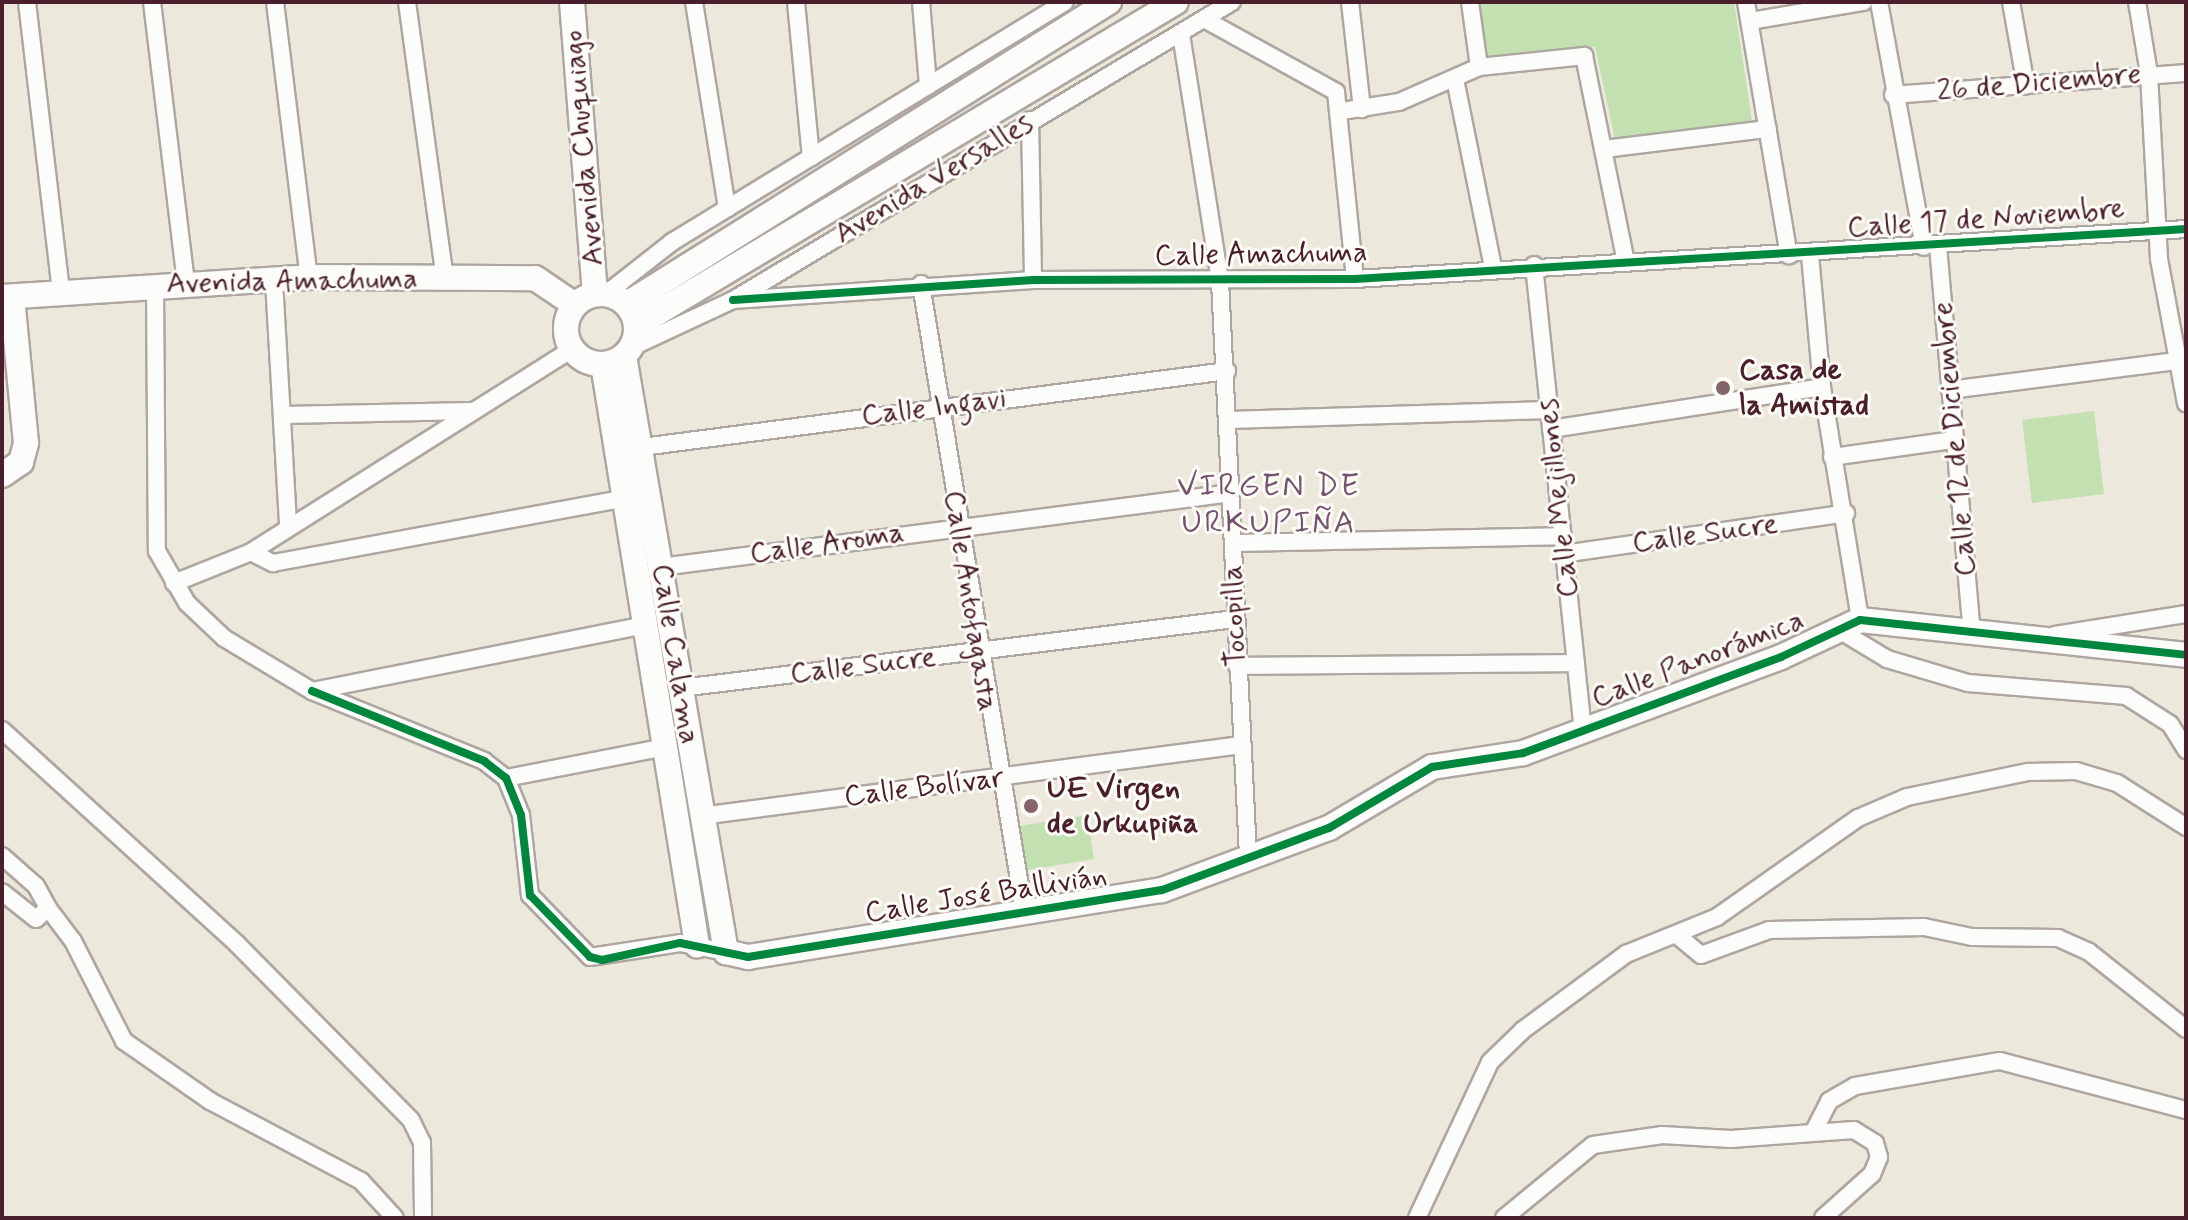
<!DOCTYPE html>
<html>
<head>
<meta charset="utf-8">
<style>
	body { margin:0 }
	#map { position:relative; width:2188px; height:1220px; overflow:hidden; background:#ece8db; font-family:Mynerve,sans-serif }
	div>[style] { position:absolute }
	.green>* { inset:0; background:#c3e0b0 }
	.roads { filter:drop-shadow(2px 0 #aea6a0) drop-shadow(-2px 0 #aea6a0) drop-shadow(0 2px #aea6a0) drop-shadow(0 -2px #aea6a0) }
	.street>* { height:16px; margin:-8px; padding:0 8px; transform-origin:8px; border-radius:8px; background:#fcfcfa }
	.secondary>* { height:24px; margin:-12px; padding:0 12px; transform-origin:12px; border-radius:12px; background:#fcfcfa }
	.secondary>.ring { margin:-12px; padding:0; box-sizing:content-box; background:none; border:24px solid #fcfcfa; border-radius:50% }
	.cycleway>* { height:8px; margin:-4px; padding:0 4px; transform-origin:4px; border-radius:4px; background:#00873e }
	.dots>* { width:22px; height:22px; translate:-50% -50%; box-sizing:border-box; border:4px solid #fdfcf7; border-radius:50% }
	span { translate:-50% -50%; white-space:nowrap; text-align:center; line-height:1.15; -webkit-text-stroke:6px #fdfcf7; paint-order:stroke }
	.street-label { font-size:30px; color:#4a1f2b }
	.poi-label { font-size:30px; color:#4a1f2b; font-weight:700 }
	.left { translate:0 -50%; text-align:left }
	.neighbourhood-label { font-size:32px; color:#75526e; letter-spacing:2px }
	.frame { position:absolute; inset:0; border:4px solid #4a1f2b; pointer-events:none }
</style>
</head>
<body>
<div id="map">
	<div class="green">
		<div style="clip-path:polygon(1480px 2px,1734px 2px,1752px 121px,1615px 139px,1595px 47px,1486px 56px)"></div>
		<div style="clip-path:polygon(2094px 411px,2104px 494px,2032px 503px,2022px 420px)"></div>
		<div style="clip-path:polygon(1087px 815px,1094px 859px,1027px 870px,1020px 826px)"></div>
	</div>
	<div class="roads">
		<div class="street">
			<div style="left:27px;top:2px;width:292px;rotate:83.3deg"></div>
			<div style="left:152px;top:2px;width:283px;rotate:83.1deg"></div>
			<div style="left:275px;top:2px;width:277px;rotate:83deg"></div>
			<div style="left:407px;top:2px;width:280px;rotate:82.2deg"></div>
			<div style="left:694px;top:2px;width:209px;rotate:80.9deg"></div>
			<div style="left:796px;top:2px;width:156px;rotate:84.5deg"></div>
			<div style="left:921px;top:2px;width:84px;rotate:85.2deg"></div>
			<div style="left:1350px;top:2px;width:108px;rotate:83.6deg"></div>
			<div style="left:1470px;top:2px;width:66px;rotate:82.1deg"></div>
			<div style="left:1746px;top:2px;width:257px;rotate:80.4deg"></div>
			<div style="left:1879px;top:2px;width:249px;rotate:79.6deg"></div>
			<div style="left:2011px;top:2px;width:85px;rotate:79.9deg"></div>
			<div style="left:2137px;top:2px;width:73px;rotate:80.5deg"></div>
			<div style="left:2149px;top:74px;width:185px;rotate:86.9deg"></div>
			<div style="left:2159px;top:259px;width:147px;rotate:79.4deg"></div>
			<div style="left:1204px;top:19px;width:151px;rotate:28.9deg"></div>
			<div style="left:1336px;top:92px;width:188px;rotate:84.2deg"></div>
			<div style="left:1750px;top:21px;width:115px;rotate:-9.5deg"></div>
			<div style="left:1181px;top:34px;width:250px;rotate:81deg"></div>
			<div style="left:1220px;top:281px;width:575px;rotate:87.21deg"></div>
			<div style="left:1455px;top:79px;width:193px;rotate:78.6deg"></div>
			<div style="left:1893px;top:95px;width:294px;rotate:-4.3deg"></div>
			<div style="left:1342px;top:111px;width:58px;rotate:-9deg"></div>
			<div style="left:1399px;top:102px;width:87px;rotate:-23.6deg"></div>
			<div style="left:1479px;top:67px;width:106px;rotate:-6deg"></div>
			<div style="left:1584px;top:56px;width:210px;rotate:78.5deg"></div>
			<div style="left:1030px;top:120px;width:160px;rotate:88.9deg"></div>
			<div style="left:1604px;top:149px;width:165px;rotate:-7deg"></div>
			<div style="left:1938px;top:246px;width:388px;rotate:85deg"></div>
			<div style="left:1810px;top:255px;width:133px;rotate:84.8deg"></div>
			<div style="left:1822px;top:387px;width:236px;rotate:80.7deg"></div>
			<div style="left:1534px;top:265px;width:468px;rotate:84deg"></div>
			<div style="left:274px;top:281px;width:244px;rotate:86.7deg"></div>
			<div style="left:921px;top:284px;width:640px;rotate:80.66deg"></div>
			<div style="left:155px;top:285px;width:266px;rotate:89.6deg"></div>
			<div style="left:157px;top:551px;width:60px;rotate:60deg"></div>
			<div style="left:187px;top:603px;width:51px;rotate:43.4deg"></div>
			<div style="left:224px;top:638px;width:103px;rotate:31.1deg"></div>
			<div style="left:312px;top:691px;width:338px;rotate:-11.2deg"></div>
			<div style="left:607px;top:293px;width:83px;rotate:-38.1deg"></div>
			<div style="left:672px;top:242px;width:460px;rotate:-31.4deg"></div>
			<div style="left:733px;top:300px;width:301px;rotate:-3.8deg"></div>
			<div style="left:1033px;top:280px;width:322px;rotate:-0.2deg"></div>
			<div style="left:1355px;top:279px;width:833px;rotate:-3.44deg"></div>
			<div style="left:632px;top:347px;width:111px;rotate:-25deg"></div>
			<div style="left:733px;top:300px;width:581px;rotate:-30.85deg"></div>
			<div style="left:1950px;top:390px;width:228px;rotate:-7.3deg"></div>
			<div style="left:282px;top:415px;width:190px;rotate:-1.2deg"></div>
			<div style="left:1229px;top:420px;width:319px;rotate:-1.8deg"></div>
			<div style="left:1551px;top:429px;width:274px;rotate:-8.8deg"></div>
			<div style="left:642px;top:447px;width:590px;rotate:-7.4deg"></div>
			<div style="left:1832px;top:457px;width:122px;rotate:-8deg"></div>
			<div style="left:1233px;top:543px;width:330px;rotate:-1.2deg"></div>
			<div style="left:251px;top:552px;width:25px;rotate:27deg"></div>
			<div style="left:273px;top:563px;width:356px;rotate:-10.4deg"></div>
			<div style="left:1563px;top:554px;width:286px;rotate:-8.2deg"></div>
			<div style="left:661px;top:567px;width:575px;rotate:-7.4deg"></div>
			<div style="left:174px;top:583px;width:83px;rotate:-21.9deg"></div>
			<div style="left:251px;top:552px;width:380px;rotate:-32.3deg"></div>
			<div style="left:1839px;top:630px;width:56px;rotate:31.1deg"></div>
			<div style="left:1887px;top:659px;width:84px;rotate:16.5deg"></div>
			<div style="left:1968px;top:683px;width:159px;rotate:4.7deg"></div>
			<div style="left:2126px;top:696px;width:52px;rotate:32.5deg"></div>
			<div style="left:2170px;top:724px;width:31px;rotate:58deg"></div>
			<div style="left:2055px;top:635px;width:133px;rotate:-9.1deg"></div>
			<div style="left:1237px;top:666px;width:339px;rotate:-0.5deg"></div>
			<div style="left:681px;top:688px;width:557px;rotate:-7.11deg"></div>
			<div style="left:312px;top:691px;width:186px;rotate:22.1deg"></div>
			<div style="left:484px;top:761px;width:28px;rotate:38deg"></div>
			<div style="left:506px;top:778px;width:40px;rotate:68deg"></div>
			<div style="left:521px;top:815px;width:81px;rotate:83.6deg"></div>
			<div style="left:530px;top:895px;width:86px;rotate:45.9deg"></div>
			<div style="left:590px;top:957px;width:91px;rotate:-8.8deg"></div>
			<div style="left:680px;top:943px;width:47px;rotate:11.1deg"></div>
			<div style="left:2px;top:730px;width:318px;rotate:42.3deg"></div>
			<div style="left:237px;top:944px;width:247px;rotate:45.3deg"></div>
			<div style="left:411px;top:1120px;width:25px;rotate:64deg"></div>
			<div style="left:422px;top:1143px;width:75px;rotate:89.2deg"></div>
			<div style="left:506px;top:778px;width:162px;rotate:-11deg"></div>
			<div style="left:701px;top:816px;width:545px;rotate:-7.49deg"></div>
			<div style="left:2px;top:856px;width:45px;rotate:41.4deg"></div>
			<div style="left:36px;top:886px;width:25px;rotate:61deg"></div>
			<div style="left:48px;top:908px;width:16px;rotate:137deg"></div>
			<div style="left:36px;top:919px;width:43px;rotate:-141.5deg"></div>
			<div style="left:48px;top:908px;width:41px;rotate:52.9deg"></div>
			<div style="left:73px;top:941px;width:112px;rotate:63deg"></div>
			<div style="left:124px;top:1041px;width:105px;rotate:34.9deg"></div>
			<div style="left:210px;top:1101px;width:171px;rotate:27.9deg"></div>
			<div style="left:361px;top:1181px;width:50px;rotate:47.4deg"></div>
			<div style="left:1677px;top:935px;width:31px;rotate:40deg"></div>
			<div style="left:1701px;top:955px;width:72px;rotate:-20.2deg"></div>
			<div style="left:1769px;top:930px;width:155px;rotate:-1.1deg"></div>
			<div style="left:1924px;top:927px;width:49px;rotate:11.8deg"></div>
			<div style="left:1972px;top:937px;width:86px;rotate:0.7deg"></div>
			<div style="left:2058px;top:938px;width:34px;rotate:24deg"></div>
			<div style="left:2089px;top:952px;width:124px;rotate:38.4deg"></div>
			<div style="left:1815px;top:1129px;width:31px;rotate:-63deg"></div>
			<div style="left:1829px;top:1101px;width:30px;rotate:-30deg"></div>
			<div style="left:1855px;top:1086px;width:147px;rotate:-9.8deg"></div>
			<div style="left:2000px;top:1061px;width:192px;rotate:14.8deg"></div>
			<div style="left:1417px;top:1218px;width:172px;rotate:-64.9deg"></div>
			<div style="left:1490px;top:1062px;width:46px;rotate:-44.1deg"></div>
			<div style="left:1523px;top:1030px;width:128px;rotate:-36.4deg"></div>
			<div style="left:1626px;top:954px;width:98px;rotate:-22.1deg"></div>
			<div style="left:1717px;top:917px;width:172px;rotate:-35.1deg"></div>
			<div style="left:1858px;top:818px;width:53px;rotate:-23.2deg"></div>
			<div style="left:1907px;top:797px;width:124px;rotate:-11.7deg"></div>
			<div style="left:2028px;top:772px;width:48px;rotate:-1.2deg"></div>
			<div style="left:2076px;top:771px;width:43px;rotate:16.3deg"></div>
			<div style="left:2117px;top:783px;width:82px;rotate:32.5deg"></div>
			<div style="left:1504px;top:1218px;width:115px;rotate:-39.4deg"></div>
			<div style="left:1593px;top:1145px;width:70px;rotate:-8.2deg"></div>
			<div style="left:1662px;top:1135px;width:69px;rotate:3.3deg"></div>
			<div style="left:1731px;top:1139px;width:123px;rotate:-4.2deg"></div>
			<div style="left:1854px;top:1130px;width:25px;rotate:32deg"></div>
			<div style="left:1875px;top:1143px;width:15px;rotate:74deg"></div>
			<div style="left:1879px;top:1157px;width:18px;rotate:112deg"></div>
			<div style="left:1872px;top:1174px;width:66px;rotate:138.1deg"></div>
		</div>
		<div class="secondary">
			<div style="left:572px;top:2px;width:292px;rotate:85.5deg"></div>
			<div class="ring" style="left:566px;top:294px;width:46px;height:46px"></div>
			<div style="left:2px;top:297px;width:308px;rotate:-3.7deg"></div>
			<div style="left:309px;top:277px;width:226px;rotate:0.3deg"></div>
			<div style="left:535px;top:278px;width:48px;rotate:34deg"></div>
			<div style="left:627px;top:304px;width:569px;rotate:-32.07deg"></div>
			<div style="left:637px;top:325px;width:628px;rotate:-30.93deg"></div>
			<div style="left:624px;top:356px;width:605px;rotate:80.29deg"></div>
			<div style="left:726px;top:952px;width:23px;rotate:13deg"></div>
			<div style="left:748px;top:957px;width:419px;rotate:-9.2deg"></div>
			<div style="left:1162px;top:890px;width:178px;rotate:-20.4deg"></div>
			<div style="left:1329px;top:828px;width:120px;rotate:-30.6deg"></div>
			<div style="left:1432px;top:767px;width:92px;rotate:-8.7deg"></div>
			<div style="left:1523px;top:753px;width:275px;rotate:-20.4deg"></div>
			<div style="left:1781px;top:657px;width:87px;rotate:-25.1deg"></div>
			<div style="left:1860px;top:620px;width:328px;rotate:6.1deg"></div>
			<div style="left:603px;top:364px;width:589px;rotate:80.81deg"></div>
			<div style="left:2px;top:475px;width:23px;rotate:-34deg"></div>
			<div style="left:21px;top:462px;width:20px;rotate:-75deg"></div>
			<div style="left:26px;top:443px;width:147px;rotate:-95.5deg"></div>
		</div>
	</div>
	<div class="cycleway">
		<div style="left:733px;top:300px;width:301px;rotate:-3.8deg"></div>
		<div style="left:1033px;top:280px;width:322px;rotate:-0.2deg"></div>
		<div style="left:1355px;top:279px;width:833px;rotate:-3.44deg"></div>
		<div style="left:312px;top:691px;width:186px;rotate:22.1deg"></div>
		<div style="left:484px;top:761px;width:28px;rotate:38deg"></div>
		<div style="left:506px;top:778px;width:40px;rotate:68deg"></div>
		<div style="left:521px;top:815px;width:81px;rotate:83.6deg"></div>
		<div style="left:530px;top:895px;width:86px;rotate:45.9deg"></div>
		<div style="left:590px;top:957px;width:12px;rotate:14deg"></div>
		<div style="left:602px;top:960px;width:80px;rotate:-12.3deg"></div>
		<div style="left:680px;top:943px;width:69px;rotate:11.6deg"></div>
		<div style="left:748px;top:957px;width:419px;rotate:-9.2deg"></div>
		<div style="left:1162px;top:890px;width:178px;rotate:-20.4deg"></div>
		<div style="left:1329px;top:828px;width:120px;rotate:-30.6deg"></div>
		<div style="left:1432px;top:767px;width:92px;rotate:-8.7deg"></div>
		<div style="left:1523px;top:753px;width:275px;rotate:-20.4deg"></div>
		<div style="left:1781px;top:657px;width:87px;rotate:-25.1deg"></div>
		<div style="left:1860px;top:620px;width:328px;rotate:6.1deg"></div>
	</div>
	<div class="dots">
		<div style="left:1723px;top:388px;background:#836569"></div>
		<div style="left:1031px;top:806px;background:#836569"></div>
	</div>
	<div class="street-label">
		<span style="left:2039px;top:83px;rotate:-5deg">26 de Diciembre</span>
		<span style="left:584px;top:148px;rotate:-95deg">Avenida Chuquiago</span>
		<span style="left:934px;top:179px;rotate:-31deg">Avenida Versalles</span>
		<span style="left:1986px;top:219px;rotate:-4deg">Calle 17 de Noviembre</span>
		<span style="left:1261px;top:255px;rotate:-1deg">Calle Amachuma</span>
		<span style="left:292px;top:282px;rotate:-1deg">Avenida Amachuma</span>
		<span style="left:934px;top:408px;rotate:-7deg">Calle Ingavi</span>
		<span style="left:1955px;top:439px;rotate:-95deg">Calle 12 de Diciembre</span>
		<span style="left:1559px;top:498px;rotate:-96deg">Calle Mejillones</span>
		<span style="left:1705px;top:534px;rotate:-8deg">Calle Sucre</span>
		<span style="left:827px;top:544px;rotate:-8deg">Calle Aroma</span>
		<span style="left:970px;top:601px;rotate:81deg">Calle Antofagasta</span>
		<span style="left:1235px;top:616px;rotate:-92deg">Tocopilla</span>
		<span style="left:675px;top:654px;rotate:81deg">Calle Calama</span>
		<span style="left:1698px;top:660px;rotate:-21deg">Calle Panorámica</span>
		<span style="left:863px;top:666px;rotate:-7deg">Calle Sucre</span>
		<span style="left:924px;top:788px;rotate:-7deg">Calle Bolívar</span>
		<span style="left:986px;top:895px;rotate:-9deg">Calle José Ballivián</span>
	</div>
	<div class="poi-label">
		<span class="left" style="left:1739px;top:388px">Casa de<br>la Amistad</span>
		<span class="left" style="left:1047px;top:806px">UE Virgen<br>de Urkupiña</span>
	</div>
	<div class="neighbourhood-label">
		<span style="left:1269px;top:505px">VIRGEN DE<br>URKUPIÑA</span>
	</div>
	<div class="frame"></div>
</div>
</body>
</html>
